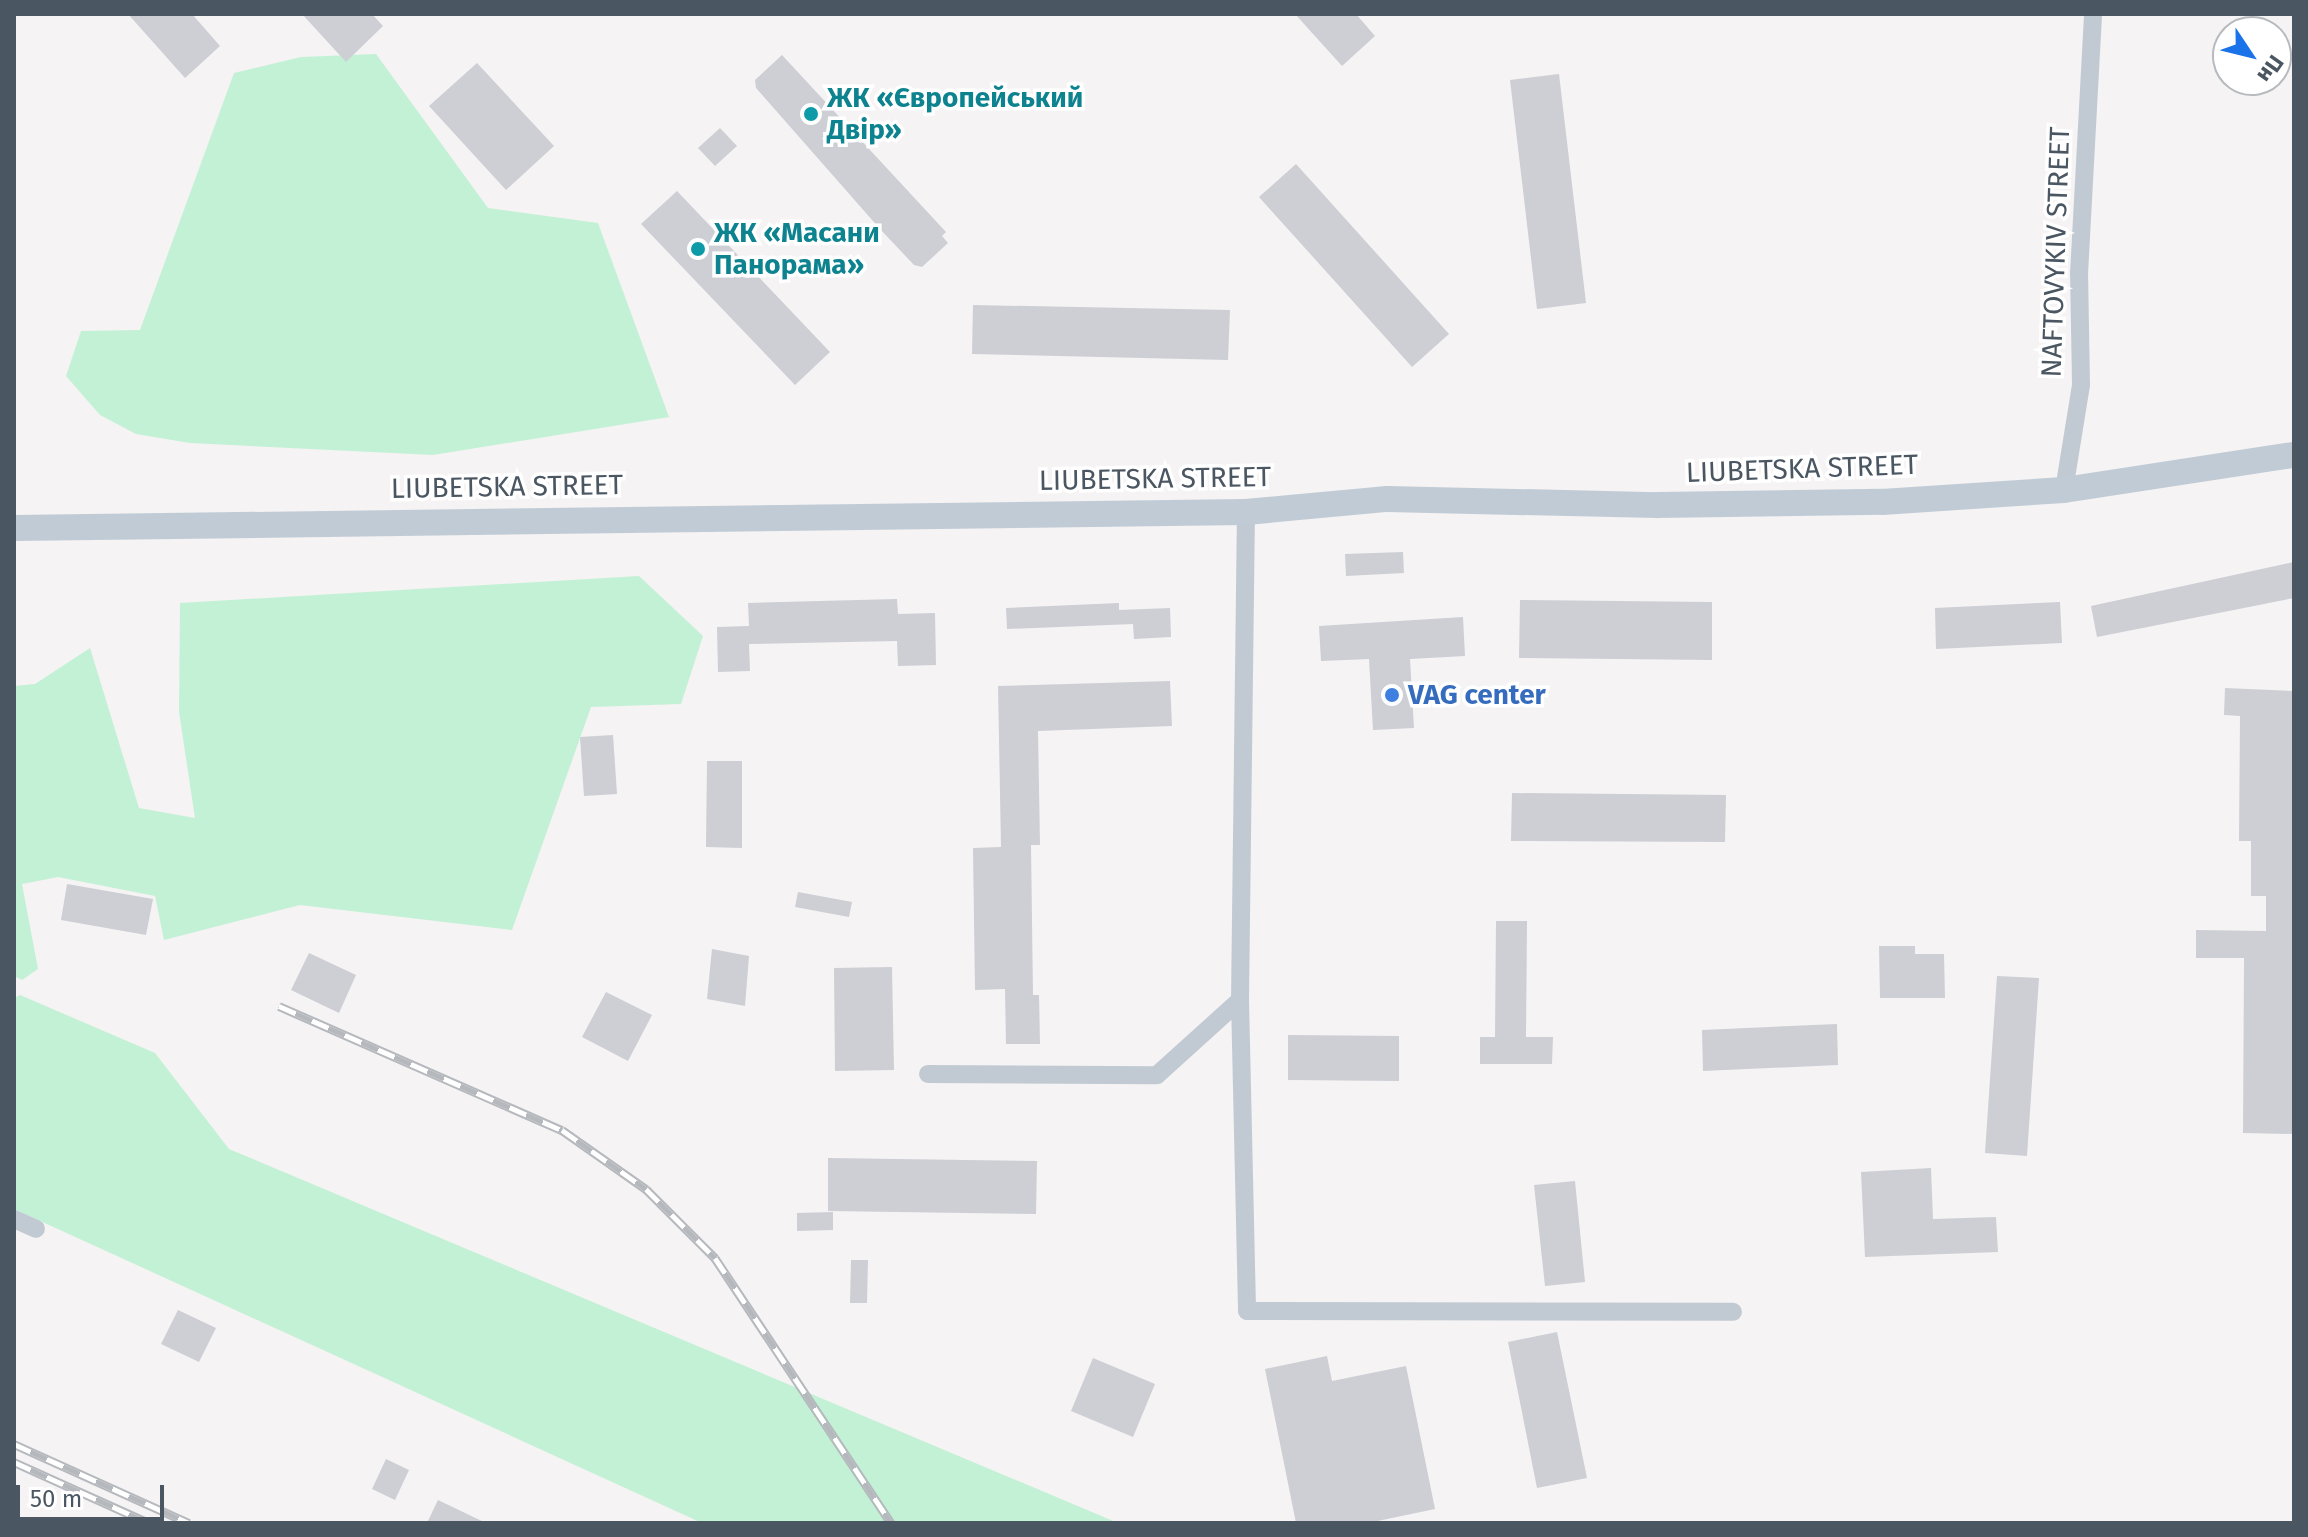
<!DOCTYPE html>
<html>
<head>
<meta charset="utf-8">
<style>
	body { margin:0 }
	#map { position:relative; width:2308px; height:1537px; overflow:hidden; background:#f5f3f3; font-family:"Fira Sans",sans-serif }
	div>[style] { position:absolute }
	.green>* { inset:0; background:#c3f1d5 }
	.building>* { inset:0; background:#cdcfd5 }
	.street>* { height:18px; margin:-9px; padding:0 9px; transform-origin:9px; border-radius:9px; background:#c1cad2 }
	.secondary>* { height:26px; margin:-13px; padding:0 13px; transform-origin:13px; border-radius:13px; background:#c1cbd6 }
	.rail>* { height:9px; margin-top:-4.5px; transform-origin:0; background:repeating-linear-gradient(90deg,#fff 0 18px,#b5b8bd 0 36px); box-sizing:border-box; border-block:2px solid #b5b8bd }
	.dots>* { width:22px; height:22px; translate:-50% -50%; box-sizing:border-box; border:4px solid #fff; border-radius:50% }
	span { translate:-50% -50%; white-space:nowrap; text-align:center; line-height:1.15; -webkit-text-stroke:7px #fff; paint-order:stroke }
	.culture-label { font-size:28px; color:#0d838f; font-weight:700 }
	.left { translate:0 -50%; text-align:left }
	.street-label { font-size:28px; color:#4a5661 }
	.shop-label { font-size:28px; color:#366cbe; font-weight:700 }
	.frame { position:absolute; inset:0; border:16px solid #4a5661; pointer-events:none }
	.north { position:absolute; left:2212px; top:16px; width:80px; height:80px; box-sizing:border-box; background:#fff; border:2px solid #b7bbc0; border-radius:50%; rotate:125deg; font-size:22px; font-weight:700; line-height:32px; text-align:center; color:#4a5661 }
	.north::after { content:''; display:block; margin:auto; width:28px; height:36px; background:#1a73e8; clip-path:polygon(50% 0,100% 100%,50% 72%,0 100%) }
	.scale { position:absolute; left:16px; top:1485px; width:148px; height:36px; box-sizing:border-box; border:4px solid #4a5661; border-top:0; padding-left:10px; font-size:24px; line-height:28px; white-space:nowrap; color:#4a5661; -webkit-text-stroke:6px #fff; paint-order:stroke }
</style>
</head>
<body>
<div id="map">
	<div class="green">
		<div style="clip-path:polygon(376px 54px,488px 208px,598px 223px,669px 417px,433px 455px,190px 443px,136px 434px,100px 415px,66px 376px,81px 331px,140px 330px,234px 73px,301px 57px)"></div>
		<div style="clip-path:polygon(639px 576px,703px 636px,681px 704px,591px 707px,512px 930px,300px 905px,164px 940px,155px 896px,58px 877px,22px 884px,38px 969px,22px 980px,14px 976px,14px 686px,35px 684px,90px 648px,139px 808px,195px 818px,179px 712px,180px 603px)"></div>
		<div style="clip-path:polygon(20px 995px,155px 1053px,229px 1149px,1118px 1523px,702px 1523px,14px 1209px,14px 998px)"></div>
	</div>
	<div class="building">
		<div style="clip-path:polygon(128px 14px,192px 14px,220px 46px,185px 78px)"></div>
		<div style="clip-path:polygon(302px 14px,372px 14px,383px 26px,346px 62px)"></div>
		<div style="clip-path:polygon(1295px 14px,1356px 14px,1375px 36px,1342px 66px)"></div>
		<div style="clip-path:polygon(782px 55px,946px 232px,942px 236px,948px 243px,922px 267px,914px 265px,880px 229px,756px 88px,755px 80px)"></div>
		<div style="clip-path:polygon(477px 63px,554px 146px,506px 190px,429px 106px)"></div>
		<div style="clip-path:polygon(1559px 74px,1586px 303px,1537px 309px,1510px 80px)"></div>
		<div style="clip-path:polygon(720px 128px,737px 146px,715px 166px,698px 148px)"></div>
		<div style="clip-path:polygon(1296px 164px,1449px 334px,1412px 367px,1259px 197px)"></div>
		<div style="clip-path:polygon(677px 191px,830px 352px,795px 385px,641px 224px)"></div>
		<div style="clip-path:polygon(973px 305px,1230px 310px,1228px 360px,972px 354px)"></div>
		<div style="clip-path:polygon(1403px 552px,1404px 573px,1346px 576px,1345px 554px)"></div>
		<div style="clip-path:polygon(2294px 562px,2294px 598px,2097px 637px,2091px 606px)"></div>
		<div style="clip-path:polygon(897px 599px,898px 614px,935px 613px,936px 665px,898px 666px,897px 641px,749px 644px,750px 671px,718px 672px,717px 627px,749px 626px,748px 603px)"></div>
		<div style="clip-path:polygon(1520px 600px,1712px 602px,1712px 660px,1519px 658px)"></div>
		<div style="clip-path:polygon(2060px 602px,2062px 643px,1936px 649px,1935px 608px)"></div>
		<div style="clip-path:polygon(1119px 603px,1119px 610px,1170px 608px,1171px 637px,1134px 639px,1133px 624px,1007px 629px,1006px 608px)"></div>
		<div style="clip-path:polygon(1463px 617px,1465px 656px,1410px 659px,1414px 728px,1373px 730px,1369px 659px,1321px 661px,1319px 626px)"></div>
		<div style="clip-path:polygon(1170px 681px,1172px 726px,1038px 731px,1040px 845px,1031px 845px,1033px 995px,1039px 995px,1040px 1044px,1006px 1044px,1005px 989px,975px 990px,973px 848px,1001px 847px,998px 686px)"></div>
		<div style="clip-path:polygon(2225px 688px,2294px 691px,2294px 1134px,2243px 1133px,2244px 958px,2196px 958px,2196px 930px,2266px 931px,2266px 896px,2251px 896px,2251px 841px,2239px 841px,2240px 716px,2224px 715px)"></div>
		<div style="clip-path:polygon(613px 735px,617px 794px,584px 796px,580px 737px)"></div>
		<div style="clip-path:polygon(707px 761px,742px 761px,742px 848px,706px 847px)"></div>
		<div style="clip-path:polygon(1512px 793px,1726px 795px,1725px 842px,1511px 841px)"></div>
		<div style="clip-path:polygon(67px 884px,153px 899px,146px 935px,61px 920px)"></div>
		<div style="clip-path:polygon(798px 892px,852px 902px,849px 917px,795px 907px)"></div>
		<div style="clip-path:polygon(1496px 921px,1527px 921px,1526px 1037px,1553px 1037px,1552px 1064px,1480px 1064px,1480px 1037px,1495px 1037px)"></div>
		<div style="clip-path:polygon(1879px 946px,1915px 946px,1915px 954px,1944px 954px,1945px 998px,1880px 998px)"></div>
		<div style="clip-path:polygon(712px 949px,749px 956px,745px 1006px,707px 999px)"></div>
		<div style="clip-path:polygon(309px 953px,356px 975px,339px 1013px,291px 990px)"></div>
		<div style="clip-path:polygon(892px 967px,894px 1070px,835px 1071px,834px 968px)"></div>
		<div style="clip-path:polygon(1997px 976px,2039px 978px,2027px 1156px,1985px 1153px)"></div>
		<div style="clip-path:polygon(606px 992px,652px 1015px,628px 1061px,582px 1037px)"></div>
		<div style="clip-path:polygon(1837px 1024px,1838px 1065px,1703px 1071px,1702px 1030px)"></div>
		<div style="clip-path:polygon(1288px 1035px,1399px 1036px,1399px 1081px,1288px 1080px)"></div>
		<div style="clip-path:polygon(828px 1158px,1037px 1161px,1036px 1214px,828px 1211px)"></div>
		<div style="clip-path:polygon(1931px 1168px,1933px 1219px,1996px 1217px,1998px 1252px,1865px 1257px,1861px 1172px)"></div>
		<div style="clip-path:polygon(1575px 1181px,1585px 1282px,1545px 1286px,1534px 1185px)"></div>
		<div style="clip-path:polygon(833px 1212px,833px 1230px,797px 1231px,797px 1213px)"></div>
		<div style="clip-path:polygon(851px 1260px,868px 1260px,867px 1303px,850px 1303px)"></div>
		<div style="clip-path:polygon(178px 1310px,216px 1328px,199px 1362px,161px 1344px)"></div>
		<div style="clip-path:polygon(1557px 1332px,1587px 1478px,1537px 1488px,1508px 1342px)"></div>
		<div style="clip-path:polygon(1327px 1356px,1332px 1381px,1406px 1366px,1435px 1509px,1368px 1523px,1296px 1523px,1265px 1369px)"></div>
		<div style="clip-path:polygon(1093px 1358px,1155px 1384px,1133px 1437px,1071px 1411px)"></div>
		<div style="clip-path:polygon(386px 1459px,409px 1470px,395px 1500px,372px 1489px)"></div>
		<div style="clip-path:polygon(438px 1500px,486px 1523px,427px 1523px)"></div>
	</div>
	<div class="street">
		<div style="left:2064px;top:490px;width:106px;rotate:-80.8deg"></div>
		<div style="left:2081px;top:385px;width:111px;rotate:-91deg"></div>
		<div style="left:2079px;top:274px;width:260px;rotate:-86.9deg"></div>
		<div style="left:1240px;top:1000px;width:311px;rotate:88.7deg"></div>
		<div style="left:1247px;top:1311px;width:486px;rotate:0.1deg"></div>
		<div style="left:928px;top:1074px;width:229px;rotate:0.3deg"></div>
		<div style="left:1157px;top:1075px;width:112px;rotate:-42.1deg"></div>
		<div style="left:1240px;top:1000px;width:488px;rotate:-89.3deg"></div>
		<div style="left:14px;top:1219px;width:24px;rotate:24deg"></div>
	</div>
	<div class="secondary">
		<div style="left:14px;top:528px;width:1232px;rotate:-0.74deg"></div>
		<div style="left:1246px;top:512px;width:142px;rotate:-5.3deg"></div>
		<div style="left:1387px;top:499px;width:270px;rotate:1.3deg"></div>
		<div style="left:1657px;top:505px;width:225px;rotate:-0.8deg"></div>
		<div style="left:1882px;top:502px;width:182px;rotate:-3.8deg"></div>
		<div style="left:2064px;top:490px;width:233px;rotate:-8.7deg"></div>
	</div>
	<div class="rail">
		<div style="left:279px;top:1006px;width:309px;rotate:23.7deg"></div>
		<div style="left:562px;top:1130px;width:103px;rotate:35.1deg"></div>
		<div style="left:646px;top:1189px;width:98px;rotate:45deg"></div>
		<div style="left:715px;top:1258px;width:318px;rotate:56.4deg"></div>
		<div style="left:14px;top:1444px;width:192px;rotate:24.3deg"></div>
		<div style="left:14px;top:1462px;width:148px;rotate:24.3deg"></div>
	</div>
	<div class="dots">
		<div style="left:811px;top:114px;background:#0f9aa8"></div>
		<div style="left:698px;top:249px;background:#0f9aa8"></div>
		<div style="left:1392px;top:695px;background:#3f7fe0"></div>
	</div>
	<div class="culture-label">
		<span class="left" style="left:827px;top:114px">ЖК «Європейський<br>Двір»</span>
		<span class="left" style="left:714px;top:249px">ЖК «Масани<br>Панорама»</span>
	</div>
	<div class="street-label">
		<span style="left:2056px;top:252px;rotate:-88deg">NAFTOVYKIV STREET</span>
		<span style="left:1802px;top:469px;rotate:-2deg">LIUBETSKA STREET</span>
		<span style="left:1155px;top:479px;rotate:-1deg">LIUBETSKA STREET</span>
		<span style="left:507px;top:487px;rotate:-1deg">LIUBETSKA STREET</span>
	</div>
	<div class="shop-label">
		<span class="left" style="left:1408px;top:695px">VAG center</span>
	</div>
	<div class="frame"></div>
	<div class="north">Пн</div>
	<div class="scale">50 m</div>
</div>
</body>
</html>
